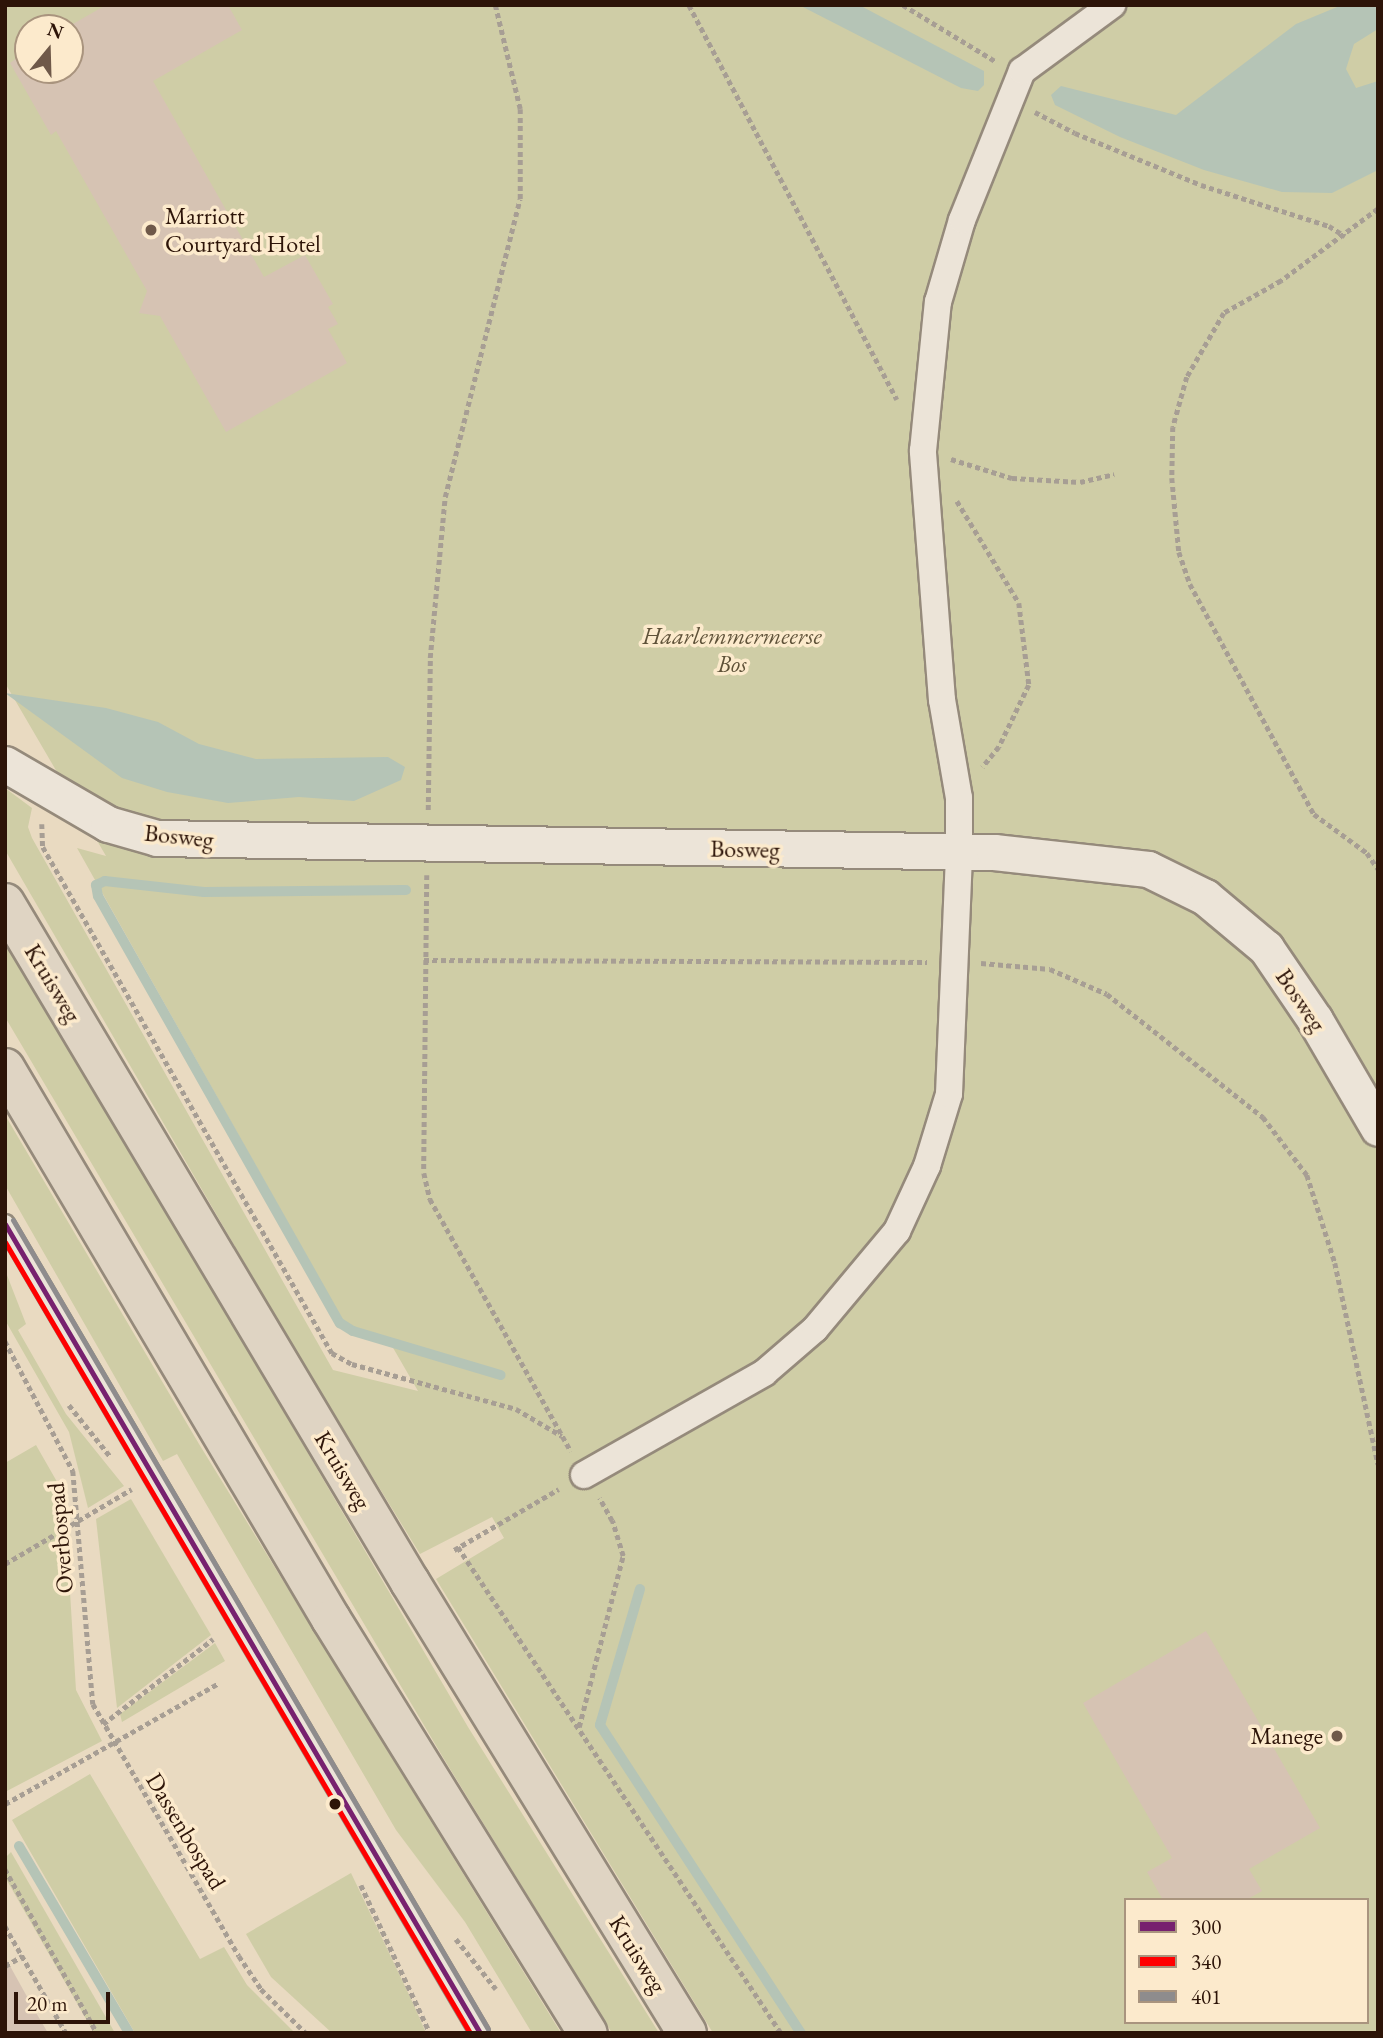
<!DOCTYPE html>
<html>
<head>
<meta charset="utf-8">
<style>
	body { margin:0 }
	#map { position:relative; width:1383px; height:2038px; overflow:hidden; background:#e9dac1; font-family:"EB Garamond",serif }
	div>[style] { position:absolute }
	.green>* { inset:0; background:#cfcda6 }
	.water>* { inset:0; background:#b5c4b6 }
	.stream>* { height:10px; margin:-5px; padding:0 5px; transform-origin:5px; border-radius:5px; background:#b5c4b6 }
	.building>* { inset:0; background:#d6c3b3 }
	.path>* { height:4.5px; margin-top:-2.25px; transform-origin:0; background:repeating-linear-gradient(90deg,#a79e94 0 5px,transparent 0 8.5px) }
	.roads { filter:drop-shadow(2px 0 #958a7b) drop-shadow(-2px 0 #958a7b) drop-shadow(0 2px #958a7b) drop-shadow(0 -2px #958a7b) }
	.service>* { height:18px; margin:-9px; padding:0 9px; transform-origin:9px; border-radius:9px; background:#ece4d8 }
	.pedestrian>* { height:26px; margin:-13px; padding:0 13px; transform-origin:13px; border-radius:13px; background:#ece4d8 }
	.minor>* { height:35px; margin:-17.5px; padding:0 17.5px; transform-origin:17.5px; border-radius:17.5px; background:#ece4d8 }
	.trunk>* { height:38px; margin:-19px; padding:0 19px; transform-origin:19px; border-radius:19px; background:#dfd4c3 }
	.bus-1>* { height:5px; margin:-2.5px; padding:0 2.5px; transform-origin:2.5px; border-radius:2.5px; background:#77216f }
	.bus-2>* { height:5px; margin:-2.5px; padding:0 2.5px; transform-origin:2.5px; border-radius:2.5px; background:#f00 }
	.bus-3>* { height:5px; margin:-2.5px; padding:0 2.5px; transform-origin:2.5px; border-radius:2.5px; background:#8e8c8d }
	.dots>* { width:19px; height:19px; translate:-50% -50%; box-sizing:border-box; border:4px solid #fceacc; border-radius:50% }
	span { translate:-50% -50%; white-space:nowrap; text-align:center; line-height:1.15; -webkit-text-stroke:7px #fceacc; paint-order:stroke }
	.poi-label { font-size:24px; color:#2d1408 }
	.left { translate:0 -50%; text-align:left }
	.right { translate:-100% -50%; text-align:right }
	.park-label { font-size:24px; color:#5e5138; font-style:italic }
	.street-label { font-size:24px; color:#2d1408 }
	.frame { position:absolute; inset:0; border:7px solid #2d1408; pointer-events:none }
	.legend { position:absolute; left:1124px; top:1898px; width:245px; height:126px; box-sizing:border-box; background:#fceacc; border:2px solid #a9947e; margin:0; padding:9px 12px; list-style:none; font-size:21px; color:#2d1408 }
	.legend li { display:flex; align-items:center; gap:14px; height:35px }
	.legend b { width:35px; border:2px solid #a9947e }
	.north { position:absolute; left:14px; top:14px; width:70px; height:70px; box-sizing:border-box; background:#fceacc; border:2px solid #a9947e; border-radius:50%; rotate:19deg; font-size:19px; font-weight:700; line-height:28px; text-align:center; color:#2d1408 }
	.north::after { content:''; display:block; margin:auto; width:24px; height:32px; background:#6f5949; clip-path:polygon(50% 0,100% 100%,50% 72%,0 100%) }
	.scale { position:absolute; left:14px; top:1992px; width:96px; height:32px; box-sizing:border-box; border:4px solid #2d1408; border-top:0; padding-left:9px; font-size:21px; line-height:24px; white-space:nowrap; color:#2d1408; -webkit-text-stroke:5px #fceacc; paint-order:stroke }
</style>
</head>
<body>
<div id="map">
	<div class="green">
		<div style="clip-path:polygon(evenodd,5px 5px,1378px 5px,1378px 2033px,713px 2033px,436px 1579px,504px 1538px,492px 1517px,420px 1554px,302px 1362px,5px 850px,5px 788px,32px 808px,28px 827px,32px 838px,333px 1370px,418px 1391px,392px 1346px,346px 1326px,77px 848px,106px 856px,5px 683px,5px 5px,28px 28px,70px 28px,70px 70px,28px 70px,28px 28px,5px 5px,1126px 1900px,1367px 1900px,1367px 2022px,1126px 2022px,1126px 1900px)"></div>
		<div style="clip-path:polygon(5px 935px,468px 1727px,659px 2033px,612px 2033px,444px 1759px,5px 1017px)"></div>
		<div style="clip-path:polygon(5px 1115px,199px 1444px,561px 2033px,532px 2033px,465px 1922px,396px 1830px,177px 1454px,163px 1461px,5px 1185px)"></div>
		<div style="clip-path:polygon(5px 1270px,26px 1324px,18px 1330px,66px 1414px,124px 1486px,88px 1508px,69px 1432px,5px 1320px)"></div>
		<div style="clip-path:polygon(36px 1445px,64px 1494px,76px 1690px,102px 1741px,5px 1792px,5px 1463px)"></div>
		<div style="clip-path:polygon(131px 1499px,211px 1635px,117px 1708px,96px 1519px)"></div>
		<div style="clip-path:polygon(215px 1643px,225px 1661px,122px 1722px,120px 1714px)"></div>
		<div style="clip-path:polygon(90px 1774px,200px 1959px,224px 1947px,247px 1985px,295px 2033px,135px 2033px,12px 1820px)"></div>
		<div style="clip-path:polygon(11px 1852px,115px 2033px,94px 2033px,5px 1877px,5px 1858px)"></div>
		<div style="clip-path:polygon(351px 1873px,412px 2001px,426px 2033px,332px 2033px,271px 1977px,246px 1934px)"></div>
	</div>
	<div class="water">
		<div style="clip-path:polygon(799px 5px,859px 5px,984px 71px,984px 85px,978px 91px,961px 88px)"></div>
		<div style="clip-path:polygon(1342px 5px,1378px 5px,1378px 29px,1354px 44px,1346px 69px,1356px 88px,1378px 81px,1378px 170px,1332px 193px,1282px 192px,1204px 170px,1120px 137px,1055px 105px,1051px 95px,1061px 86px,1176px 115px,1296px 24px)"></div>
		<div style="clip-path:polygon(5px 693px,106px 708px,158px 722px,199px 744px,256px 759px,388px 757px,405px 767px,401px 780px,354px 801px,299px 797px,228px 803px,167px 792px,122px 778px)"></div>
	</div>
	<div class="stream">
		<div style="left:406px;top:890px;width:202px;rotate:179.4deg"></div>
		<div style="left:204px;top:892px;width:100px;rotate:-173.7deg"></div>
		<div style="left:105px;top:881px;width:10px;rotate:156deg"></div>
		<div style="left:96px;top:885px;width:11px;rotate:80deg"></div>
		<div style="left:98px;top:896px;width:491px;rotate:60.5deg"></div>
		<div style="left:340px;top:1323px;width:15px;rotate:32deg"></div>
		<div style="left:353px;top:1331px;width:154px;rotate:16.6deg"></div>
		<div style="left:640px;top:1589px;width:142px;rotate:106.4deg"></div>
		<div style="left:600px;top:1725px;width:368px;rotate:56.9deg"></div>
		<div style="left:19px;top:1846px;width:217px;rotate:59.5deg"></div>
	</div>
	<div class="building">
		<div style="clip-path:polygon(106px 5px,228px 5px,242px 30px,153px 81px,264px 277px,305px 255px,333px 304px,328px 307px,338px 324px,328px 329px,347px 363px,226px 432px,160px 316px,139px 313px,147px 291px,56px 131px,51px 135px,10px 63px,28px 50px,28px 70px,70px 70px,70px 28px,66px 28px)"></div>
		<div style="clip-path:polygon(1206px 1631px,1320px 1828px,1249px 1869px,1262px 1891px,1246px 1900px,1163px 1900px,1147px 1872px,1172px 1858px,1083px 1703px)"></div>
		<div style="clip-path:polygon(5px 1957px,35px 2011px,48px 2033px,5px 2033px)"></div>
	</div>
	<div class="path">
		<div style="left:689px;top:5px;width:446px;rotate:62.2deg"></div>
		<div style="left:903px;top:5px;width:108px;rotate:31.3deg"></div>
		<div style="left:1035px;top:112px;width:45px;rotate:27.7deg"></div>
		<div style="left:1075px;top:133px;width:136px;rotate:22.4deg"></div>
		<div style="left:1201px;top:185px;width:134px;rotate:17.8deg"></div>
		<div style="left:1329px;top:226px;width:19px;rotate:32deg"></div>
		<div style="left:1378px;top:209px;width:121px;rotate:143.4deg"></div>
		<div style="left:1281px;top:281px;width:65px;rotate:150.7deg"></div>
		<div style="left:1224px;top:313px;width:74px;rotate:120deg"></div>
		<div style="left:1187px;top:377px;width:52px;rotate:105.6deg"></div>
		<div style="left:1173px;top:427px;width:51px;rotate:91.1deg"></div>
		<div style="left:1172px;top:478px;width:74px;rotate:84.6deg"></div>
		<div style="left:1179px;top:552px;width:34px;rotate:71deg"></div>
		<div style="left:1190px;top:584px;width:261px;rotate:61.7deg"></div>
		<div style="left:1314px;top:814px;width:66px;rotate:36.3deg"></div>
		<div style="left:1367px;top:853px;width:19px;rotate:55deg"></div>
		<div style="left:951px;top:459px;width:64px;rotate:17.3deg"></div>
		<div style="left:1012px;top:478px;width:68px;rotate:3.4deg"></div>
		<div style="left:1080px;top:482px;width:35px;rotate:-13deg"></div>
		<div style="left:957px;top:501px;width:119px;rotate:58.7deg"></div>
		<div style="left:1019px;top:603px;width:83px;rotate:83deg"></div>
		<div style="left:1029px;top:685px;width:69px;rotate:115.8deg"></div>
		<div style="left:999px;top:747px;width:26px;rotate:129deg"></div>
		<div style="left:428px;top:810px;width:152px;rotate:-89.2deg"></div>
		<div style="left:430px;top:658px;width:162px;rotate:-84.7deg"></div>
		<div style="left:445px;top:497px;width:307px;rotate:-75.9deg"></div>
		<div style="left:520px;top:199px;width:90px;rotate:-90deg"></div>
		<div style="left:520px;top:109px;width:107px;rotate:-103.5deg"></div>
		<div style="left:42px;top:824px;width:23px;rotate:88deg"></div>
		<div style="left:43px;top:847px;width:583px;rotate:60.27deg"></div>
		<div style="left:332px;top:1353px;width:23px;rotate:29deg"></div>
		<div style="left:352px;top:1364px;width:170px;rotate:15.3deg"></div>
		<div style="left:516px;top:1409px;width:53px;rotate:30.4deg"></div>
		<div style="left:427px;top:875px;width:298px;rotate:90.6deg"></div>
		<div style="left:424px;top:1173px;width:27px;rotate:77deg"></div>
		<div style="left:430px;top:1199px;width:289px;rotate:60.8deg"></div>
		<div style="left:424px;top:960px;width:503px;rotate:0.23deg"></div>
		<div style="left:981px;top:963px;width:69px;rotate:5deg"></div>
		<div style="left:1050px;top:969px;width:62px;rotate:23.7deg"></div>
		<div style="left:1107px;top:994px;width:199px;rotate:38.3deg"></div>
		<div style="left:1263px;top:1117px;width:73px;rotate:52.8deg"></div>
		<div style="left:1307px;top:1175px;width:92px;rotate:72.3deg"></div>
		<div style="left:1335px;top:1263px;width:206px;rotate:77.9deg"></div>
		<div style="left:5px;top:1341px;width:147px;rotate:62.4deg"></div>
		<div style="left:73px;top:1471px;width:234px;rotate:85.1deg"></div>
		<div style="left:93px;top:1704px;width:291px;rotate:59.9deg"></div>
		<div style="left:239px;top:1956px;width:40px;rotate:56deg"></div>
		<div style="left:261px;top:1989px;width:63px;rotate:44.4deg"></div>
		<div style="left:69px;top:1405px;width:65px;rotate:51.2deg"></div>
		<div style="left:458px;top:1547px;width:584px;rotate:56.39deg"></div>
		<div style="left:454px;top:1550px;width:121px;rotate:-30.2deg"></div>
		<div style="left:5px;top:1564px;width:147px;rotate:-30.6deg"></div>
		<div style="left:103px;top:1724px;width:139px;rotate:-37.7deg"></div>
		<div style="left:579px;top:1727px;width:177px;rotate:-75.6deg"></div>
		<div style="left:623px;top:1556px;width:37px;rotate:-107deg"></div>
		<div style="left:612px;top:1521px;width:26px;rotate:-119deg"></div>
		<div style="left:5px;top:1804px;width:244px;rotate:-29.5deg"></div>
		<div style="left:5px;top:1869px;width:188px;rotate:60.7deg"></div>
		<div style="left:361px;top:1885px;width:163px;rotate:65deg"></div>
		<div style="left:5px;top:1926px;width:123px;rotate:60.3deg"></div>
		<div style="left:456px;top:1939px;width:64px;rotate:51.3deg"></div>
		<div style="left:5px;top:1966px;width:20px;rotate:-30deg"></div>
	</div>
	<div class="roads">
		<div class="service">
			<div style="left:5px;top:1224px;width:938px;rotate:59.58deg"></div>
		</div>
		<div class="pedestrian">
			<div style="left:584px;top:1475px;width:207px;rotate:-29.5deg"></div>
			<div style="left:764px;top:1373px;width:67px;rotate:-40.8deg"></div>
			<div style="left:815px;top:1329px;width:128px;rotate:-50.1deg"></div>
			<div style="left:897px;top:1231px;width:72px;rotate:-65.2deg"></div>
			<div style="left:927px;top:1166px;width:75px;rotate:-73deg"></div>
			<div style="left:949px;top:1094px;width:242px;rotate:-87.6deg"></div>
			<div style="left:959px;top:852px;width:54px;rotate:-90deg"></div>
			<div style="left:959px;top:798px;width:99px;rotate:-99.8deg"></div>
			<div style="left:942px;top:700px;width:250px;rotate:-94.4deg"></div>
			<div style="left:923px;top:451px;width:150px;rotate:-84.3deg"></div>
			<div style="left:938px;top:302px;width:85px;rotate:-73.7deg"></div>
			<div style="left:962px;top:220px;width:161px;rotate:-68.1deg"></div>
			<div style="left:1022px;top:71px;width:112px;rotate:-36.3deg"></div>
		</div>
		<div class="minor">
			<div style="left:5px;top:764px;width:119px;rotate:30.2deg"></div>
			<div style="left:108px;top:824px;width:51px;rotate:15.9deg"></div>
			<div style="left:157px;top:838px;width:837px;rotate:0.96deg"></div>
			<div style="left:994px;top:852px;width:155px;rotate:6.3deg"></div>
			<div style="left:1148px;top:869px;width:64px;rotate:26.2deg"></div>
			<div style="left:1205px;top:897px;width:80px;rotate:39.9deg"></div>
			<div style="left:1266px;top:948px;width:87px;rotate:55.8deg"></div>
			<div style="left:1315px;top:1020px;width:125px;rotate:59.7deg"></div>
		</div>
		<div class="trunk">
			<div style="left:5px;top:903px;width:791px;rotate:59.19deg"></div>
			<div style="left:410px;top:1582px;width:529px;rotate:58.44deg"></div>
			<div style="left:5px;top:1068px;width:640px;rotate:59.39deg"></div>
			<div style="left:331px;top:1619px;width:487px;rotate:58.2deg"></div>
		</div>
	</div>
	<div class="bus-1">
		<div style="left:5px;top:1224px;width:938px;rotate:59.58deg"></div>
	</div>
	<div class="bus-2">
		<div style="left:5px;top:1242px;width:918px;rotate:59.55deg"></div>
	</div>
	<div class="bus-3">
		<div style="left:13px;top:1220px;width:938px;rotate:59.58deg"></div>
	</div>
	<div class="dots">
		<div style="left:151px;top:230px;background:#6f5949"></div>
		<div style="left:1337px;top:1736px;background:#6f5949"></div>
		<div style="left:335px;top:1804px;background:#2d1408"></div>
	</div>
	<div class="poi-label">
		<span class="left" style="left:165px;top:230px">Marriott<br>Courtyard Hotel</span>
		<span class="right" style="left:1323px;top:1736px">Manege</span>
	</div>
	<div class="park-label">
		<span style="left:732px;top:650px">Haarlemmermeerse<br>Bos</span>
	</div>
	<div class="street-label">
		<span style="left:179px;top:836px;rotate:6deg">Bosweg</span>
		<span style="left:745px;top:849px;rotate:1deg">Bosweg</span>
		<span style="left:53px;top:983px;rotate:59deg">Kruisweg</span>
		<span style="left:1301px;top:1000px;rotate:56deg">Bosweg</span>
		<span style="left:343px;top:1470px;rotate:59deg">Kruisweg</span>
		<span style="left:60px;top:1538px;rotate:-95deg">Overbospad</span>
		<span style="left:186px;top:1831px;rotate:59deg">Dassenbospad</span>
		<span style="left:638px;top:1954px;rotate:58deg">Kruisweg</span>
	</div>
	<div class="frame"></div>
	<ul class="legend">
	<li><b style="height:9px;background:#77216f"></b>300</li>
	<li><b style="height:9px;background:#f00"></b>340</li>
	<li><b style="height:9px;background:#8e8c8d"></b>401</li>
	</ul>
	<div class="north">N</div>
	<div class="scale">20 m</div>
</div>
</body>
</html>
